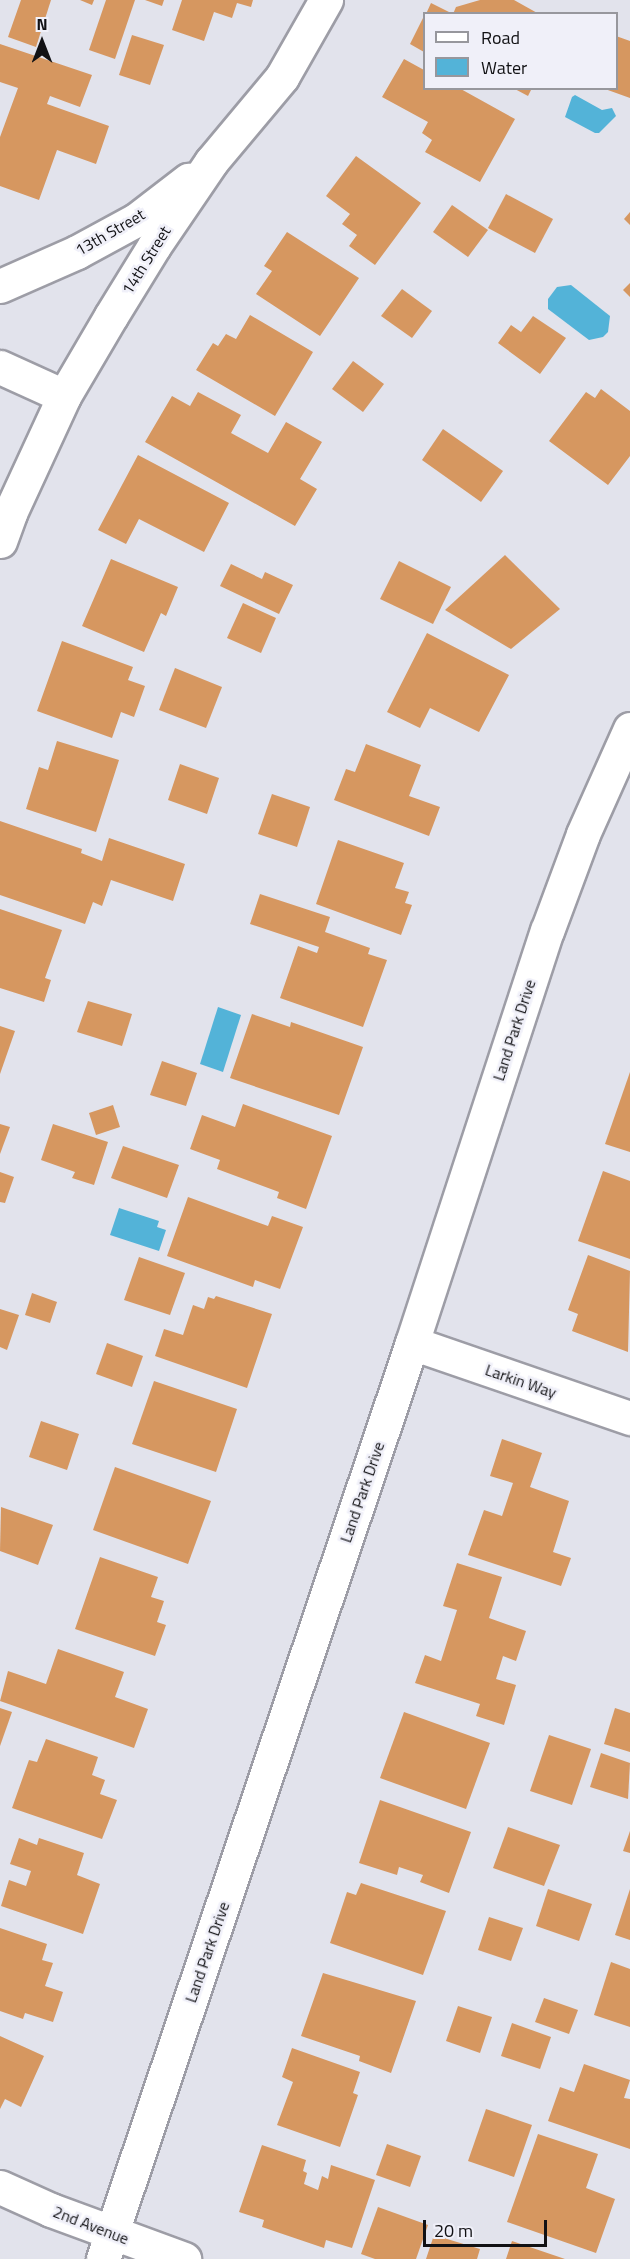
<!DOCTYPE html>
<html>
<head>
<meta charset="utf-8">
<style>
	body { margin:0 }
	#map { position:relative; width:630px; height:2259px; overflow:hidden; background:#e2e3ec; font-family:"Titillium Web",sans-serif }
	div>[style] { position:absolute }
	.water>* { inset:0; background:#53b3d8 }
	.building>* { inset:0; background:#d69760 }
	.roads { filter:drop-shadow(2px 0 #9d9da6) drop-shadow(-2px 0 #9d9da6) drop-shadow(0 2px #9d9da6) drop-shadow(0 -2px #9d9da6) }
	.minor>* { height:33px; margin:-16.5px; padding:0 16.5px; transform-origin:16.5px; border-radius:16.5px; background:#fff }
	.tertiary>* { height:33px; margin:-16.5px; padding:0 16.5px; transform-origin:16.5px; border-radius:16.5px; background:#fff }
	.secondary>* { height:33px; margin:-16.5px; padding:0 16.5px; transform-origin:16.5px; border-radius:16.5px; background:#fff }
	span { translate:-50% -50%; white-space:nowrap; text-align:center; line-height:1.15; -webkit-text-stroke:5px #f0f0f9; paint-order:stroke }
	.street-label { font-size:16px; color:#111114 }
	.legend { position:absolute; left:423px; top:12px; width:195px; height:78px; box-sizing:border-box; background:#f0f0f9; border:2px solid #97979d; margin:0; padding:8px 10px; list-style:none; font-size:18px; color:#111114 }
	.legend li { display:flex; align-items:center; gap:12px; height:30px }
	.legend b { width:30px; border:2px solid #97979d }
	.north { position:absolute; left:12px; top:12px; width:60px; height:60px; -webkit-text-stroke:4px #f0f0f9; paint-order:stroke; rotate:0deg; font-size:16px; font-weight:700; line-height:24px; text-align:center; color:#111114 }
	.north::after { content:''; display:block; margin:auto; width:21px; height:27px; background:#111114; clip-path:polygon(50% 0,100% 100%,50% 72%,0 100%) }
	.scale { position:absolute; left:423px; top:2220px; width:124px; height:27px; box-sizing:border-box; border:3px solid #111114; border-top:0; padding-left:8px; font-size:18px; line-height:21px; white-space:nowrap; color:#111114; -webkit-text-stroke:4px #f0f0f9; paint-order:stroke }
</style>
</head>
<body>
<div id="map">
	<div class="water">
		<div style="clip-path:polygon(575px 95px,602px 110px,612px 108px,616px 116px,599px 133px,595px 133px,565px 117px,572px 97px)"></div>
		<div style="clip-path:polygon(571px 285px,610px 316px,608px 332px,603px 337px,589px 340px,548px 309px,548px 299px,557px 287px)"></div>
		<div style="clip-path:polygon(218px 1007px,241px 1015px,223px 1072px,200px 1064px)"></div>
		<div style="clip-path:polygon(119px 1208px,159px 1221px,157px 1227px,166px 1230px,159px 1251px,110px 1235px)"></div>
	</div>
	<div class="building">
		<div style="clip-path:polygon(21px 0,51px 0,36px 47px,8px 37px)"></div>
		<div style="clip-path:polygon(80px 0,94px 0,92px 5px)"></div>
		<div style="clip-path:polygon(106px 0,135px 0,115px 59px,89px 50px)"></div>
		<div style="clip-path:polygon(145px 0,164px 0,162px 6px)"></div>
		<div style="clip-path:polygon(182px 0,253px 0,251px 7px,237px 3px,232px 18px,214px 12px,204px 41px,172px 30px)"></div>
		<div style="clip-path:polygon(480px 0,514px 0,539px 14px,453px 14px,456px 7px)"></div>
		<div style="clip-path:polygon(431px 3px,453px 14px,426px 14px)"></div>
		<div style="clip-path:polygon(424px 16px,424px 52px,410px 44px)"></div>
		<div style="clip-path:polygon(132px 35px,164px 45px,150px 85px,119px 75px)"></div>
		<div style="clip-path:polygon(616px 36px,630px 41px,630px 98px,605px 89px,616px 88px)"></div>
		<div style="clip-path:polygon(0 44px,92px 75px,80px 107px,50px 96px,47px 104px,109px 126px,96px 164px,57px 150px,39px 200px,0 186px,0 137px,18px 88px,0 82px)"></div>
		<div style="clip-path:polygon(404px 59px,424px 70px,424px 88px,459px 88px,515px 119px,480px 182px,425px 152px,432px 140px,422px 133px,428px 122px,382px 97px)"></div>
		<div style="clip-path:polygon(513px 88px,532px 88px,528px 96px)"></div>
		<div style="clip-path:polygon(356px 156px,421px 203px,375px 265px,349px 246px,357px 235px,342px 224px,350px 214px,326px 196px)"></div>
		<div style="clip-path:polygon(506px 194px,553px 219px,535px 253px,488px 228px)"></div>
		<div style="clip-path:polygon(452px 205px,488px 230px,468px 257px,433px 232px)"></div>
		<div style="clip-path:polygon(630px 212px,630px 225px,624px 219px)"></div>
		<div style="clip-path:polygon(287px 232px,359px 278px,320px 336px,256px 294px,272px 271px,264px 266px)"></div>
		<div style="clip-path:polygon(630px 283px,630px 297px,623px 290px)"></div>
		<div style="clip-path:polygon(402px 289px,432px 311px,412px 338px,381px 316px)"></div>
		<div style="clip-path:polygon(250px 315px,313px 352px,275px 416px,196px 370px,213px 343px,218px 346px,226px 334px,236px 339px)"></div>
		<div style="clip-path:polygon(533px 316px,566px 338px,540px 374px,498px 343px,511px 325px,521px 332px)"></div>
		<div style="clip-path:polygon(353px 361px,384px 384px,363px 412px,332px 389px)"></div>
		<div style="clip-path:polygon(601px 389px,630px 411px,630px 456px,608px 485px,549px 441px,586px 392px,595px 398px)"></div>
		<div style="clip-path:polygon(198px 392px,241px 415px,231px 433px,268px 453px,286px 422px,322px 442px,300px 479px,317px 489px,295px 526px,145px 442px,172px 396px,190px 406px)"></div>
		<div style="clip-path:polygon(443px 429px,503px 471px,481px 502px,422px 460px)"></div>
		<div style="clip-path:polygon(138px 455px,229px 503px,204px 552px,139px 519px,126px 544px,98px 530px)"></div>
		<div style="clip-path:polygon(505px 555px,560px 609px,511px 649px,445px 610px)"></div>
		<div style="clip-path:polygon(111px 559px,178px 587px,166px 616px,161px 613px,144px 652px,82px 626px)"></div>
		<div style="clip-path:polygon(399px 561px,451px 587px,433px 624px,380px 599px)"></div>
		<div style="clip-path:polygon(231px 564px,262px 579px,265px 572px,293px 585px,279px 614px,220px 586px)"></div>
		<div style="clip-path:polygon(243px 603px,276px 618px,261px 653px,227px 638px)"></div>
		<div style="clip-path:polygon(427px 633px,509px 675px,479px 732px,430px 708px,420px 728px,387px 712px)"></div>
		<div style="clip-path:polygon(62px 641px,133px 667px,128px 680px,145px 686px,134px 717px,121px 712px,112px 738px,37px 711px)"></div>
		<div style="clip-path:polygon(175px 668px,222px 687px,206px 728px,159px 710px)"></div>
		<div style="clip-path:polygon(57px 741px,119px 760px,96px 832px,26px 809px,39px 767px,48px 770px)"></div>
		<div style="clip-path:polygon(366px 744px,421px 765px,409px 796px,440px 807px,429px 836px,334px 800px,346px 769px,355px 772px)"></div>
		<div style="clip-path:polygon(180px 764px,219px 778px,207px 814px,168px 800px)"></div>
		<div style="clip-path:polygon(272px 794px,310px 807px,297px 847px,258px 834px)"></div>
		<div style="clip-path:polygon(0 821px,82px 849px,81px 853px,102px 861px,109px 838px,185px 864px,173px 901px,111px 880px,102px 906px,93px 902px,85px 924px,0 895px)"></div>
		<div style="clip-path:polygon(338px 840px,404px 863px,395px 888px,409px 892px,405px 903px,412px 905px,401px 935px,316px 904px)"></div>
		<div style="clip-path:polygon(260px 894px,330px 917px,325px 932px,370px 948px,368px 954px,387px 960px,363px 1027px,280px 998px,298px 946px,317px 953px,319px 947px,250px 924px)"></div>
		<div style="clip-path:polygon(0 909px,62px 930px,45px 978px,51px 980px,44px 1002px,0 988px)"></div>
		<div style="clip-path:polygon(88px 1001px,132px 1014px,122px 1046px,77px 1032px)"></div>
		<div style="clip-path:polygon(252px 1014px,290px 1027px,291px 1022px,363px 1047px,339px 1115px,230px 1078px)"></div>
		<div style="clip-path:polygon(0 1026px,15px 1031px,0 1074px)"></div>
		<div style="clip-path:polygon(162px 1061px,197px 1073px,186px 1106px,150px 1095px)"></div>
		<div style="clip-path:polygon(630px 1072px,630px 1152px,605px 1144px)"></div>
		<div style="clip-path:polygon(243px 1104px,332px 1136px,306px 1209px,277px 1198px,279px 1192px,217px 1169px,220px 1160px,190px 1149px,202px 1115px,235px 1127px)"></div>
		<div style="clip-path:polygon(113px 1105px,120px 1127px,96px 1135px,89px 1113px)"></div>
		<div style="clip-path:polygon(0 1124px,10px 1127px,0 1154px)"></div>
		<div style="clip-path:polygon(53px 1124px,108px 1142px,94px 1185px,72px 1178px,75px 1172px,41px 1160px)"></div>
		<div style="clip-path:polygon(123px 1146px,179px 1165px,167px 1198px,111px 1178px)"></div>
		<div style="clip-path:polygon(603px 1171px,630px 1181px,630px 1259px,578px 1241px)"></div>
		<div style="clip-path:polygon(0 1172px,14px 1177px,5px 1203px,0 1202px)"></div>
		<div style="clip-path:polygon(188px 1197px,268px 1226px,272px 1216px,303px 1227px,280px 1289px,255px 1280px,253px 1287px,167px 1256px)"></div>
		<div style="clip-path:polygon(588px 1255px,630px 1271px,628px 1352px,572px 1331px,578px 1314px,568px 1310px)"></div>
		<div style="clip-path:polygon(139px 1257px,185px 1273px,170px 1315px,124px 1300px)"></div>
		<div style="clip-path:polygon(32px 1293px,57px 1302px,50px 1323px,25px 1315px)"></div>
		<div style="clip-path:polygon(216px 1296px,272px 1314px,247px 1388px,155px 1356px,164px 1329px,183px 1335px,193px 1305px,204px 1309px,208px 1297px,214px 1299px)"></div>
		<div style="clip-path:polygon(0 1309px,19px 1315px,7px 1350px,0 1347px)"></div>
		<div style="clip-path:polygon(107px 1343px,143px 1356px,132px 1387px,96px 1374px)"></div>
		<div style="clip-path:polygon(154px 1381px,237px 1409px,216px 1472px,132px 1444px)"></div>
		<div style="clip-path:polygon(41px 1421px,79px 1434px,67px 1470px,29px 1457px)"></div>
		<div style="clip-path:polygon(502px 1439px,542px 1453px,530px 1487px,569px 1501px,553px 1552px,571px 1558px,561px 1586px,468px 1555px,484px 1510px,502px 1516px,513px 1483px,490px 1476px)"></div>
		<div style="clip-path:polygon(115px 1467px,211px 1501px,188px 1564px,93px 1530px)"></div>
		<div style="clip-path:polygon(1px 1507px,53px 1525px,38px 1565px,0 1551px)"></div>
		<div style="clip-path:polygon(100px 1557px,158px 1577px,151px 1597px,164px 1601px,157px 1622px,166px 1625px,155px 1656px,75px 1629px)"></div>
		<div style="clip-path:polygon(457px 1563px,502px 1577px,489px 1618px,526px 1631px,516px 1661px,503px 1656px,496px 1679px,516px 1685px,504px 1725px,476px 1716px,480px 1704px,415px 1683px,425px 1655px,441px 1661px,457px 1610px,443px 1606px)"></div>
		<div style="clip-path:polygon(58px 1649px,124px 1672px,115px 1697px,148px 1709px,134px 1748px,0 1701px,8px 1671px,46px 1684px)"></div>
		<div style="clip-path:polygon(0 1708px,12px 1712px,0 1746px)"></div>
		<div style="clip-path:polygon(615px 1708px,630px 1713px,630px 1752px,604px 1744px)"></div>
		<div style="clip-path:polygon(404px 1712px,490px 1743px,466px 1809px,380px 1778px)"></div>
		<div style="clip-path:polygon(549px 1735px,591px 1749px,572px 1805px,530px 1791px)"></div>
		<div style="clip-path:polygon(46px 1739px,98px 1757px,92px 1775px,105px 1780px,100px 1794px,117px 1800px,102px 1839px,12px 1808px,29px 1760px,37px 1762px)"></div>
		<div style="clip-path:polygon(601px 1753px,630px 1763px,628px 1799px,590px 1787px)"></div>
		<div style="clip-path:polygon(380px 1800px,471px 1832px,449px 1893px,420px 1882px,423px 1875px,399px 1867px,397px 1875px,359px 1863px)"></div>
		<div style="clip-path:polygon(508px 1827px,560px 1845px,544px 1886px,493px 1868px)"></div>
		<div style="clip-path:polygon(630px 1831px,630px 1853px,623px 1851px)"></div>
		<div style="clip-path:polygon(19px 1838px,37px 1845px,39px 1838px,84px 1853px,77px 1875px,100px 1884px,83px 1934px,1px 1906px,9px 1880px,26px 1886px,31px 1871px,10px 1864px)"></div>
		<div style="clip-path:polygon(361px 1883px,446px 1911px,423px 1975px,330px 1943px,347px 1892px,356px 1895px)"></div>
		<div style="clip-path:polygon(548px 1889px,592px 1904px,579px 1941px,536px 1926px)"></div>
		<div style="clip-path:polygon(630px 1889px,630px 1940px,615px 1935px)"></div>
		<div style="clip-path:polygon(489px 1917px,523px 1928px,511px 1961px,478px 1950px)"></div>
		<div style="clip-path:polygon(0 1928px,47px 1944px,42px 1960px,53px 1963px,45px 1986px,63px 1992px,53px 2022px,25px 2013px,23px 2019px,0 2011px)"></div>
		<div style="clip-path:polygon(611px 1962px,630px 1969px,630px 2027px,594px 2015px)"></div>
		<div style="clip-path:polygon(323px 1973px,416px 2001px,391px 2073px,359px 2061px,360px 2056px,301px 2036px)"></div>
		<div style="clip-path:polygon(544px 1998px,578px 2010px,569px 2034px,535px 2022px)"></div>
		<div style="clip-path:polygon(458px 2006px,492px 2017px,480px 2053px,446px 2041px)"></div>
		<div style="clip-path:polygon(512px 2023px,551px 2037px,540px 2069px,501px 2056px)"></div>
		<div style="clip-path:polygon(0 2036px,44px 2056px,21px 2107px,5px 2099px,0 2109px)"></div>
		<div style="clip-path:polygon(292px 2048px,360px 2072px,353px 2093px,358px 2095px,340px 2147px,277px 2125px,293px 2082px,282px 2077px)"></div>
		<div style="clip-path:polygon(584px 2064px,630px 2080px,624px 2098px,630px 2099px,630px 2149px,548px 2121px,560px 2087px,574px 2092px)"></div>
		<div style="clip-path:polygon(486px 2109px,532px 2125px,514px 2177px,468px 2161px)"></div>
		<div style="clip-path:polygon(538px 2134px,598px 2154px,586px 2188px,615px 2199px,596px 2253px,507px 2222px)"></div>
		<div style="clip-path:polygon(387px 2144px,421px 2156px,410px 2187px,376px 2175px)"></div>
		<div style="clip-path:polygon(262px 2145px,306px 2160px,303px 2171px,307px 2173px,304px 2184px,318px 2190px,322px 2176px,328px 2179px,331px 2165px,375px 2180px,352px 2248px,326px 2240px,324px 2248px,262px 2227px,264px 2220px,239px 2212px)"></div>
		<div style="clip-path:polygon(378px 2207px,428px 2225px,416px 2259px,375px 2259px,361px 2254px)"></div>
		<div style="clip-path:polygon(434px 2235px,480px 2249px,477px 2259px,426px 2259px)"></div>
		<div style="clip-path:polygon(512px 2241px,565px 2259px,506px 2259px)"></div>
	</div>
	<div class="roads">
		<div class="minor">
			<div style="left:0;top:286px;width:84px;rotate:-23.8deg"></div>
			<div style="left:77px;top:252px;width:67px;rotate:-28.5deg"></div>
			<div style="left:136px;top:220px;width:66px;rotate:-37.6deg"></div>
			<div style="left:0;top:367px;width:70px;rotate:24.4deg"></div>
			<div style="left:0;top:541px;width:30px;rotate:-70deg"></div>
			<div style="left:10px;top:513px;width:129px;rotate:-65.2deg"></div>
			<div style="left:64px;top:396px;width:93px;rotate:-59.6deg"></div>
			<div style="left:111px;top:316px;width:82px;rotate:-58.4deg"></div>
			<div style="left:154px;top:246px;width:102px;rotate:-55.8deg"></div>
			<div style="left:211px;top:162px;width:111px;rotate:-50.1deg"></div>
			<div style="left:282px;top:77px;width:89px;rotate:-60.3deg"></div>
			<div style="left:412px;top:1343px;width:231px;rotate:19deg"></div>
		</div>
		<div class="tertiary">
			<div style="left:0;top:2187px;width:56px;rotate:24.3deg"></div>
			<div style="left:51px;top:2210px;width:142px;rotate:20.2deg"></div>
		</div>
		<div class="secondary">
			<div style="left:103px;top:2259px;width:967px;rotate:-71.36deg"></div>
			<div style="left:412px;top:1343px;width:434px;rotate:-71.9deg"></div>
			<div style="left:547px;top:931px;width:103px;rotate:-69.6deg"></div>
			<div style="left:583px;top:834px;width:115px;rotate:-65.9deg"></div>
		</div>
	</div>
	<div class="street-label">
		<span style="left:110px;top:232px;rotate:-30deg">13th Street</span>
		<span style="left:146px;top:260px;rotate:-58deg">14th Street</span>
		<span style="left:514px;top:1030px;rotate:-72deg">Land Park Drive</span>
		<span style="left:521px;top:1381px;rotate:19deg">Larkin Way</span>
		<span style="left:362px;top:1492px;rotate:-71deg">Land Park Drive</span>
		<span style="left:207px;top:1952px;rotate:-71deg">Land Park Drive</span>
		<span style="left:91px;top:2225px;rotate:21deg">2nd Avenue</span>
	</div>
	<ul class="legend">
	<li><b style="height:8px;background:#fff"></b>Road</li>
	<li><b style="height:16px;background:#53b3d8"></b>Water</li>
	</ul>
	<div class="north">N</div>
	<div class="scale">20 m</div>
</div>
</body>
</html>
